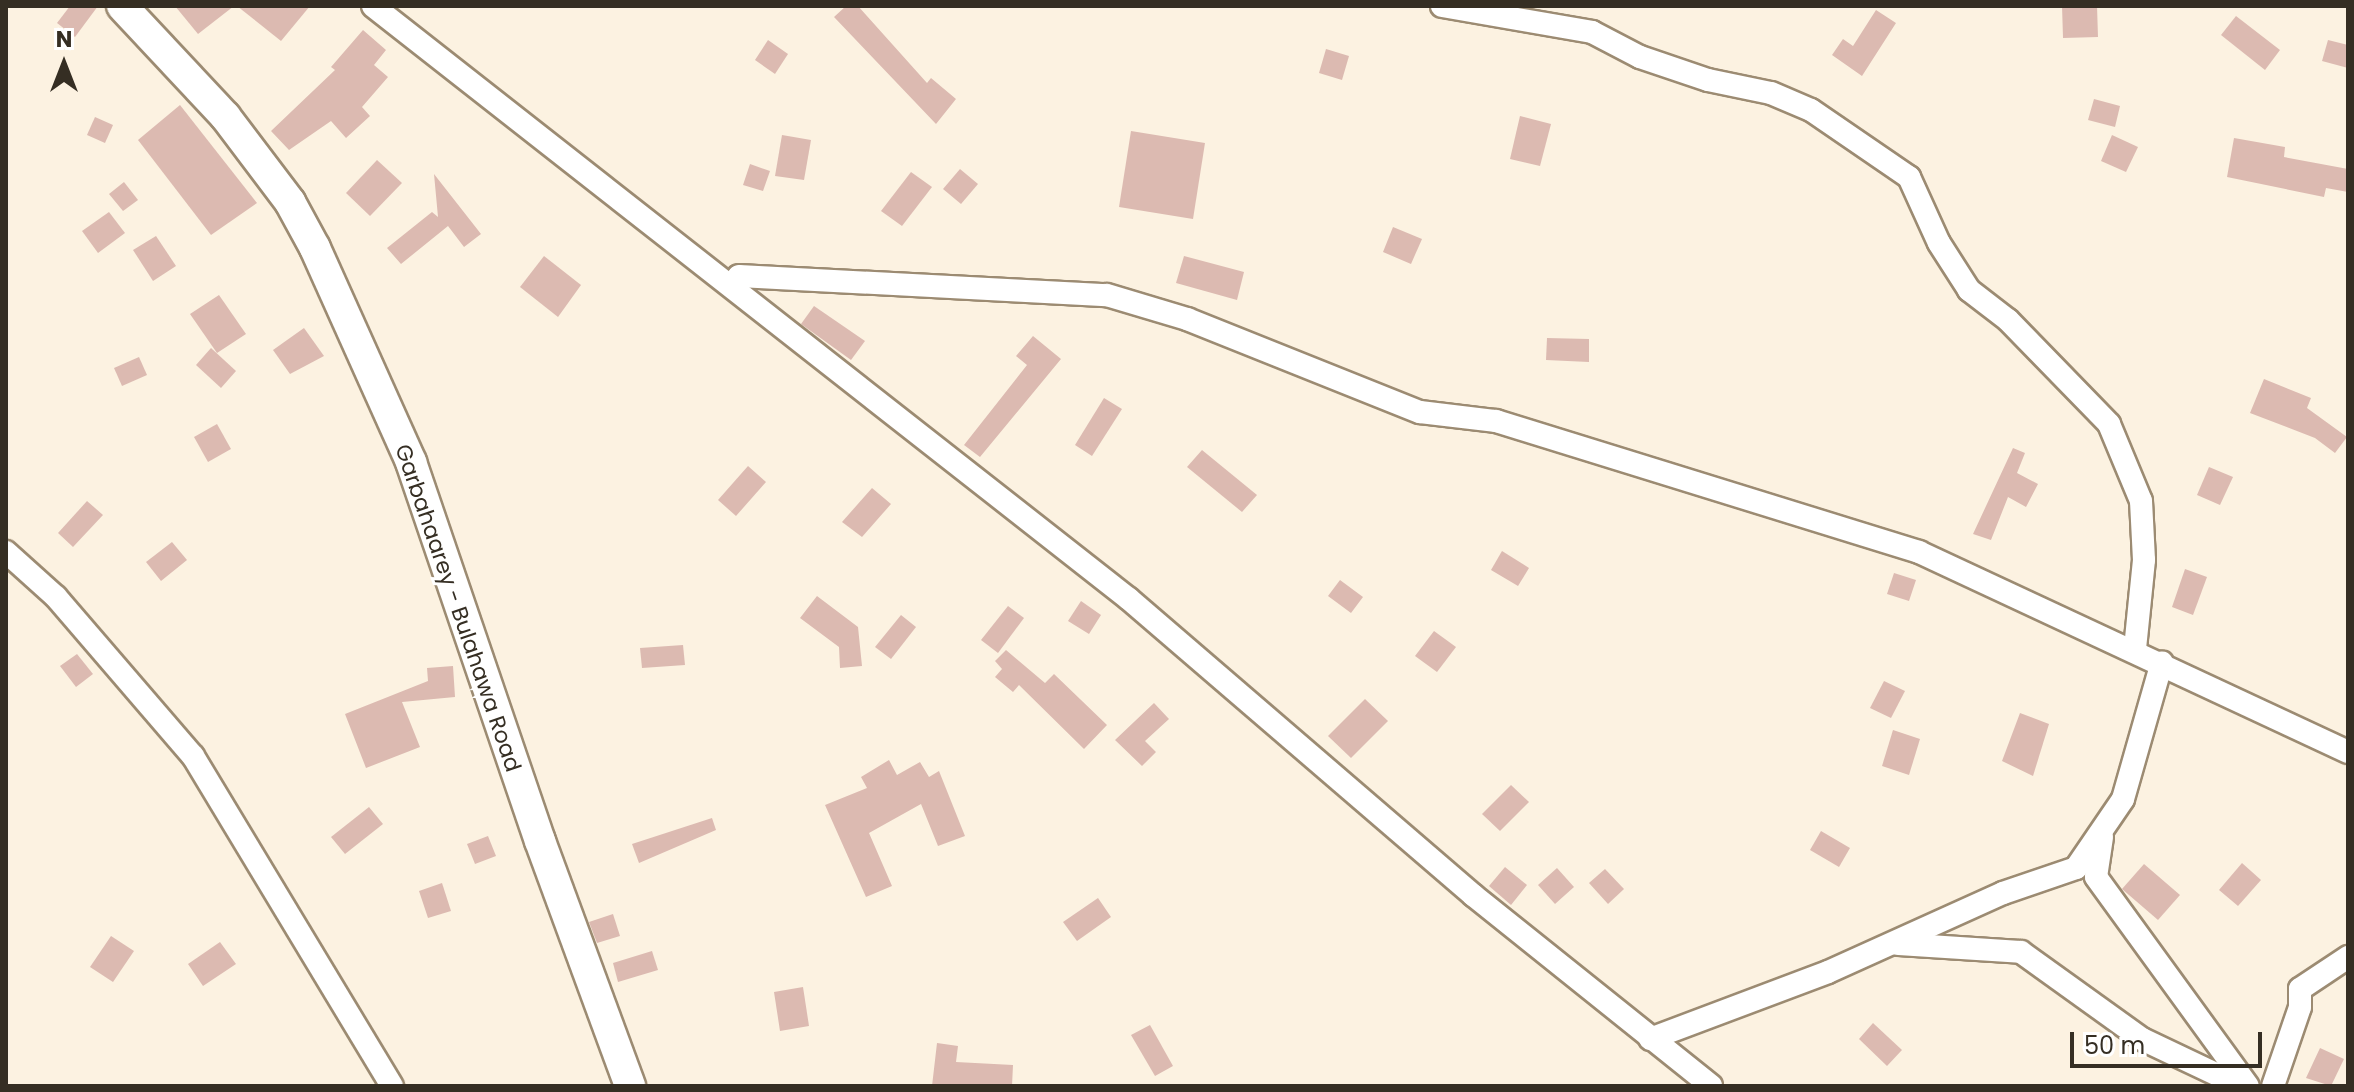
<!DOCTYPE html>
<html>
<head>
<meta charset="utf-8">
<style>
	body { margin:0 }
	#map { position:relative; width:2354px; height:1092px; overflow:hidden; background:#fcf2e1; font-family:Poppins,sans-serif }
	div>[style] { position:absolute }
	.building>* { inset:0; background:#dcbab1 }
	.roads { filter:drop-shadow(2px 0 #9c8b72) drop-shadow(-2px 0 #9c8b72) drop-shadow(0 2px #9c8b72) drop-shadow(0 -2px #9c8b72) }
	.street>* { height:22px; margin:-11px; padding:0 11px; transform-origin:11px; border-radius:11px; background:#fff }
	.secondary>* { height:30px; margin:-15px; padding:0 15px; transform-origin:15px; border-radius:15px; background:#fff }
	span { translate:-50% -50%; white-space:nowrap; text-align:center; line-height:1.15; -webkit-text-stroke:6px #fff; paint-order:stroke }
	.street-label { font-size:22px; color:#352e23 }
	.frame { position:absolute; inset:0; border:8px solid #352e23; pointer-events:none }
	.north { position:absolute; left:24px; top:24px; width:80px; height:80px; -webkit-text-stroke:6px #fff; paint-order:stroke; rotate:0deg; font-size:22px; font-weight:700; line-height:32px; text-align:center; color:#352e23 }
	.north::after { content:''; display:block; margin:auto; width:28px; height:36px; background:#352e23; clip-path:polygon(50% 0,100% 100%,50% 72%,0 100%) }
	.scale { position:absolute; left:2070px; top:1032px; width:192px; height:36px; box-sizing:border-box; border:4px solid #352e23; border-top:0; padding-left:10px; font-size:24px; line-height:28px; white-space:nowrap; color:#352e23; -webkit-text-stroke:6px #fff; paint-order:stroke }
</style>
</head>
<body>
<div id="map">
	<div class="building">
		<div style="clip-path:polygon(70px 6px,98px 6px,75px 37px,57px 23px)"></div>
		<div style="clip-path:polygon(175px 6px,234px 6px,198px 34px)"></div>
		<div style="clip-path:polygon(237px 6px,310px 6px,281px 41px)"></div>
		<div style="clip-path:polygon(846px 6px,858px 6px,927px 83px,931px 78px,956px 99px,936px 124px,834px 17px)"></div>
		<div style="clip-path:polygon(2062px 6px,2097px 6px,2098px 37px,2063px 38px)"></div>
		<div style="clip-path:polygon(1876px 10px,1896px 23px,1862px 76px,1832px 55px,1843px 39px,1853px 46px)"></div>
		<div style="clip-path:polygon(2236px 16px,2280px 50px,2265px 70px,2221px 35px)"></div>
		<div style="clip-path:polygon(363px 30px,386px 50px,374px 65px,388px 77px,362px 107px,370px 116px,346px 138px,331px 121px,289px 150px,271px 131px,335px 70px,331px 67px)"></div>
		<div style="clip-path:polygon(768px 40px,788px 54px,775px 74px,755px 60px)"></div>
		<div style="clip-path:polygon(2328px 40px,2348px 45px,2348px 68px,2322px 61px)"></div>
		<div style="clip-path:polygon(1326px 49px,1349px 56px,1342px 80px,1319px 73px)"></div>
		<div style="clip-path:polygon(2094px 99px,2120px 106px,2115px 127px,2088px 120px)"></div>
		<div style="clip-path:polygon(180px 105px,257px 203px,211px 235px,138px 140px)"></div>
		<div style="clip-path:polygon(1520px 116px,1551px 124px,1540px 166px,1510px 159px)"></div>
		<div style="clip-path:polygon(95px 117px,113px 125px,105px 143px,87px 135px)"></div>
		<div style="clip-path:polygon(1131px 131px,1205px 143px,1193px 219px,1119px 207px)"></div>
		<div style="clip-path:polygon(782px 135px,811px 140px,804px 180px,775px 176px)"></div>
		<div style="clip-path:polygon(2112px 135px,2138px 147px,2126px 172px,2101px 161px)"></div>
		<div style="clip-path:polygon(2234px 138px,2285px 147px,2284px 157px,2348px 169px,2348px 192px,2326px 188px,2324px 197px,2227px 177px)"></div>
		<div style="clip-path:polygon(377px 160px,402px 183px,370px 216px,346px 193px)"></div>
		<div style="clip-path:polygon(750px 164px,770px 171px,763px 191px,743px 185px)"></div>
		<div style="clip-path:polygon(960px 169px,978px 184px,961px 204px,943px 189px)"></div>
		<div style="clip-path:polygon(911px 172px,932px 187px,902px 226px,881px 211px)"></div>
		<div style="clip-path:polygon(434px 174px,481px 234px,464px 247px,448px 226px,401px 264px,387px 248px,432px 212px,438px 217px)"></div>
		<div style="clip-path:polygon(124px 182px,138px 200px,123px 211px,109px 194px)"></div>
		<div style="clip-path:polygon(109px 212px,125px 233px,98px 253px,82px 231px)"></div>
		<div style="clip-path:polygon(1393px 227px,1422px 239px,1411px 264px,1383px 252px)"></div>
		<div style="clip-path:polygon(156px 236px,176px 266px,153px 281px,133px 250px)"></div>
		<div style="clip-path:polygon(544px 256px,581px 285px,558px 317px,520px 287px)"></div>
		<div style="clip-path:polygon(1184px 256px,1244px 272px,1237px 300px,1176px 283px)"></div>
		<div style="clip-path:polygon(219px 295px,246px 334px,217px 353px,190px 314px)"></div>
		<div style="clip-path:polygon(814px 306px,865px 341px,851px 360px,801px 324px)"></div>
		<div style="clip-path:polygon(304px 328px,324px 356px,290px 374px,273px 350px)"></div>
		<div style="clip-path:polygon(1033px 336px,1061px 359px,980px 457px,964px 445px,1027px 365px,1016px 356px)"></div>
		<div style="clip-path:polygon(1547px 338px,1589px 339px,1589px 362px,1546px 360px)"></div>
		<div style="clip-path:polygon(211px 348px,236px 371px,221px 388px,196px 365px)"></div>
		<div style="clip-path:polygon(139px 357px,147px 375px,122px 386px,114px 368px)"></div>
		<div style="clip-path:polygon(2264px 379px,2311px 398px,2307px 408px,2347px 437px,2335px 453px,2315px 438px,2250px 413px)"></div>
		<div style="clip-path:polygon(1104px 398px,1122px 409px,1092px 456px,1075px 445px)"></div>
		<div style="clip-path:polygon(217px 424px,231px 449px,208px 462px,194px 437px)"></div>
		<div style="clip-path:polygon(2013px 448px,2025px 453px,2017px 473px,2038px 484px,2026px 507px,2008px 497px,1991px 540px,1973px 534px)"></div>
		<div style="clip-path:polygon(1202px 450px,1257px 495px,1242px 512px,1187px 467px)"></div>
		<div style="clip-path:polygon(748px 466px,766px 482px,736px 516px,718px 500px)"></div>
		<div style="clip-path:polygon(2209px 467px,2233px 477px,2220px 505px,2197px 495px)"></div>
		<div style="clip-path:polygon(872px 488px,891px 504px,862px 537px,842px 522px)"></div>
		<div style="clip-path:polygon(87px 501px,103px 515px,73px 547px,58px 533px)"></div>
		<div style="clip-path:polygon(172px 542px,187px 560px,161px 581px,146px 562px)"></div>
		<div style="clip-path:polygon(1502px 551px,1529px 568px,1518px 586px,1491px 570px)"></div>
		<div style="clip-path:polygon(2185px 569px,2207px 577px,2193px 615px,2172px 607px)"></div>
		<div style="clip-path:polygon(1894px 573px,1916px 580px,1909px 601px,1887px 594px)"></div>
		<div style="clip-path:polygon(1340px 580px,1363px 597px,1351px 613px,1328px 596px)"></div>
		<div style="clip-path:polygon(817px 596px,858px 627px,862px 666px,840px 668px,839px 647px,800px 618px)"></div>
		<div style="clip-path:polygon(1081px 601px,1101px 615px,1089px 634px,1068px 621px)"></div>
		<div style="clip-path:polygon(1008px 606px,1024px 618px,998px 653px,981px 640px)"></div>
		<div style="clip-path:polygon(901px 615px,916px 627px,891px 659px,875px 647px)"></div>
		<div style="clip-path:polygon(1434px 631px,1456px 647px,1437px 672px,1415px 656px)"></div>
		<div style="clip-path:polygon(683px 645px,685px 665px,642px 668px,640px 648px)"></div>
		<div style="clip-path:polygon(1006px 650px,1045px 683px,1054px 674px,1107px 725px,1084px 749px,1019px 685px,1013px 692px,995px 677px,1002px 669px,995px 661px)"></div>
		<div style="clip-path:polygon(77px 654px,93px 674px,76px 687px,60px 666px)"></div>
		<div style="clip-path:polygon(453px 666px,455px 697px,402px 702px,420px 747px,366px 768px,345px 714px,428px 681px,427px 668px)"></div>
		<div style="clip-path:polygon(1884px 681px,1905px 691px,1891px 718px,1870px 708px)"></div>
		<div style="clip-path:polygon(1365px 699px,1388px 721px,1351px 758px,1328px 736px)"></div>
		<div style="clip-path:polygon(1154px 703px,1169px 719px,1145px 741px,1156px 752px,1142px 766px,1115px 740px)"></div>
		<div style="clip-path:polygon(2020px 713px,2049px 724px,2033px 776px,2002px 761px)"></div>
		<div style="clip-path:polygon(1893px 730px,1920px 739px,1909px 775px,1882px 766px)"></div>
		<div style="clip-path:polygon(889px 760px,897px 775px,920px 762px,929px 777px,939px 771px,965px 836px,938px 846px,921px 804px,869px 833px,892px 886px,866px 897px,825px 805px,867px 788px,861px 777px)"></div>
		<div style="clip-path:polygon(1511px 785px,1529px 802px,1500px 831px,1482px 814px)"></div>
		<div style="clip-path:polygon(369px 807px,383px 824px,345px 854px,331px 837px)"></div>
		<div style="clip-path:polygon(712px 818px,716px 830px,639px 863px,632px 844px)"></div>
		<div style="clip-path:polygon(1821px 831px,1850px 848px,1839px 867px,1810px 850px)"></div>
		<div style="clip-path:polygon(488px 836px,496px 856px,475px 864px,467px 844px)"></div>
		<div style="clip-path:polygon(2242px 863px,2261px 880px,2238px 906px,2219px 890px)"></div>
		<div style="clip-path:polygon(2144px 864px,2180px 895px,2158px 920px,2122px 889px)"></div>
		<div style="clip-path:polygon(1505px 867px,1527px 885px,1511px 905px,1489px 886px)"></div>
		<div style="clip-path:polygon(1557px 868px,1574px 887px,1555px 904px,1538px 885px)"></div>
		<div style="clip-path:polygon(1605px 869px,1624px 889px,1608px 904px,1589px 883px)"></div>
		<div style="clip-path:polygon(442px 883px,451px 911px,428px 918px,419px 891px)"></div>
		<div style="clip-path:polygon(1098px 898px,1111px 917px,1077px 941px,1063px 922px)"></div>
		<div style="clip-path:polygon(613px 914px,620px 936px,597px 943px,589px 922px)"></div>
		<div style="clip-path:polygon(111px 936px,134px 951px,113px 982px,90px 967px)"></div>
		<div style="clip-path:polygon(220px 942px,236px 964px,203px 986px,188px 964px)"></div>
		<div style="clip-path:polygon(652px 951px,658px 970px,618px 982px,613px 963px)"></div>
		<div style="clip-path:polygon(803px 987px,809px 1026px,780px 1031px,774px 992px)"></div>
		<div style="clip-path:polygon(1873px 1023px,1902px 1050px,1887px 1066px,1859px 1039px)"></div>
		<div style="clip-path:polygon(1150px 1025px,1173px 1066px,1155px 1076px,1131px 1035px)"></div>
		<div style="clip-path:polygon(937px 1043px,958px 1046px,956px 1062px,1013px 1065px,1012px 1086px,932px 1086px)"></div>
		<div style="clip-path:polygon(2320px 1048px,2344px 1059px,2331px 1086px,2306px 1078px)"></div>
	</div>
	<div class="roads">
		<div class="street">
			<div style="left:373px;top:6px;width:961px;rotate:38.11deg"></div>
			<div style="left:1129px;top:599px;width:454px;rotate:40.7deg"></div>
			<div style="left:1473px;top:895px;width:305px;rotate:38.7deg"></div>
			<div style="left:1442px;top:6px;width:152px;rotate:9.8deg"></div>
			<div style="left:1592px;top:32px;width:54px;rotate:27.5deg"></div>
			<div style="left:1640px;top:57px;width:72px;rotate:18.7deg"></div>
			<div style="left:1708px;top:80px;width:64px;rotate:11.7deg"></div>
			<div style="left:1771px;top:93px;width:43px;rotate:23deg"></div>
			<div style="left:1811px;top:110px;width:119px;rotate:34.4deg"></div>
			<div style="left:1909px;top:177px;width:72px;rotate:65.6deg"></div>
			<div style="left:1939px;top:243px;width:56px;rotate:57.4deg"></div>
			<div style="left:1969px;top:290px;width:49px;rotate:37.6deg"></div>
			<div style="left:2008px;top:320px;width:145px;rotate:45.8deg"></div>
			<div style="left:2109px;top:424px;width:83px;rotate:67.4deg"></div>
			<div style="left:2141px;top:501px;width:59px;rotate:87.1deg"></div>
			<div style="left:2144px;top:560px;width:89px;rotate:95.8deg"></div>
			<div style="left:732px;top:285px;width:11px;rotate:-52deg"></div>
			<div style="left:739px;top:276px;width:368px;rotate:3deg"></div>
			<div style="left:1107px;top:295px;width:84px;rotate:16.7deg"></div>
			<div style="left:1187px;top:319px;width:251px;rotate:21.8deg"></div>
			<div style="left:1420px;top:412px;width:77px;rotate:6.8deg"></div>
			<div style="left:1496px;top:421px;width:443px;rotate:17.2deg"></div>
			<div style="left:1919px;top:552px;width:473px;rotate:25deg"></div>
			<div style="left:6px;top:552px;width:67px;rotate:42deg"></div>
			<div style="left:56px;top:597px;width:210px;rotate:49.3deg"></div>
			<div style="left:193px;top:756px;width:385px;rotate:58.9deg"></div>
			<div style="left:2102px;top:837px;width:40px;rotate:98.5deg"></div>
			<div style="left:2096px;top:877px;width:258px;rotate:54deg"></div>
			<div style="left:1898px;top:944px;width:123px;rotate:3.7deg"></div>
			<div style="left:2021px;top:952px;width:149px;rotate:35.7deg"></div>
			<div style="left:2142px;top:1039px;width:110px;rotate:25.4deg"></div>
			<div style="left:1650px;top:1039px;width:190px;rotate:-20.6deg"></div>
			<div style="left:1828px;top:972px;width:192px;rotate:-24.3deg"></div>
			<div style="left:2003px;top:893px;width:77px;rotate:-18.9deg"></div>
			<div style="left:2076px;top:868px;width:83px;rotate:-55.7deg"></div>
			<div style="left:2123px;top:799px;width:142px;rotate:-74.1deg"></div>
			<div style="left:2273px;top:1086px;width:83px;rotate:-71.1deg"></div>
			<div style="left:2300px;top:1007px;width:18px;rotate:-90deg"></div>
			<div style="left:2300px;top:989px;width:58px;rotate:-33.7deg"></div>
		</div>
		<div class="secondary">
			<div style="left:122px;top:6px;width:151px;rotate:46.9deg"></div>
			<div style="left:225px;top:116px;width:108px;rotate:52.9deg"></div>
			<div style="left:290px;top:202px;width:52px;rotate:61.5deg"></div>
			<div style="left:315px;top:248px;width:235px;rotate:65.8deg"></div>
			<div style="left:411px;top:462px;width:400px;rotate:71.2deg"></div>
			<div style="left:540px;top:841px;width:261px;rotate:69.8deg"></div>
		</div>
	</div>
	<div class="street-label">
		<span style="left:458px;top:608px;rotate:71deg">Garbahaarey - Bulahawa Road</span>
	</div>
	<div class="frame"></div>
	<div class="north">N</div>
	<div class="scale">50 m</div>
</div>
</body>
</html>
